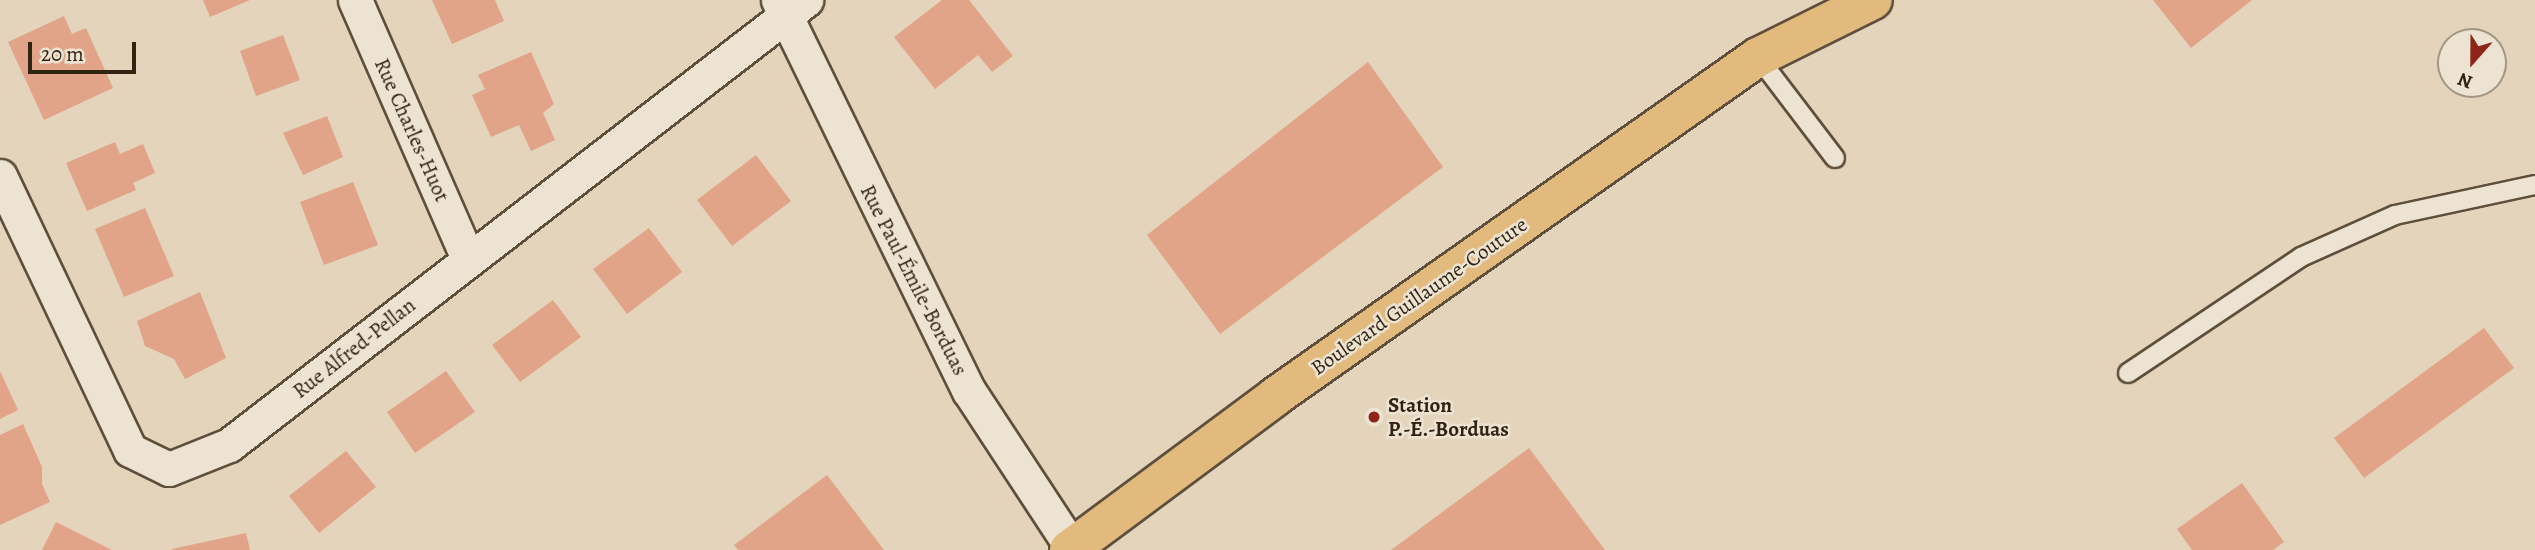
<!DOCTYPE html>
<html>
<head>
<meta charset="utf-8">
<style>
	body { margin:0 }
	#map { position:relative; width:2535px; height:550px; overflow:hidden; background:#e3d4bb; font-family:Alegreya,serif }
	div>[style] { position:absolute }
	.building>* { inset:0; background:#e1a489 }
	.roads { filter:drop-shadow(2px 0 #5e4f3c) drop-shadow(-2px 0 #5e4f3c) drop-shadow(0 2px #5e4f3c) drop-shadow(0 -2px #5e4f3c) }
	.service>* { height:18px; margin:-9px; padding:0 9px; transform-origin:9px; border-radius:9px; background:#ede3d3 }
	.minor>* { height:33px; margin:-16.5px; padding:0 16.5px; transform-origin:16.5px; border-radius:16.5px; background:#ede3d3 }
	.primary>* { height:38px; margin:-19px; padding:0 19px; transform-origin:19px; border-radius:19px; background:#e2ba7e }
	.dots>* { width:19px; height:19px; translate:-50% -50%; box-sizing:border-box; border:4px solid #ede3d3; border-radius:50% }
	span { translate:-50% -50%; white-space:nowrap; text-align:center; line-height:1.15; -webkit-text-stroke:5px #ede3d3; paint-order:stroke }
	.street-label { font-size:21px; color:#312311 }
	.poi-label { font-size:21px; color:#312311; font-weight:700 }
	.left { translate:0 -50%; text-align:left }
	.north { position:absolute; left:2437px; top:28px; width:70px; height:70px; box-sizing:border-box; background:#ede3d3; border:2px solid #a29685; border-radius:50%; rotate:201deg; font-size:19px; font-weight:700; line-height:28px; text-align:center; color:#312311 }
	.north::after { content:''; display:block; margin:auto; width:24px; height:32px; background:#8f2418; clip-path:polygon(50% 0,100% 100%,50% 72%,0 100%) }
	.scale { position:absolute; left:28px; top:42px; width:108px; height:32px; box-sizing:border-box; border:4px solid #312311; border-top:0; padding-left:9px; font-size:21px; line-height:24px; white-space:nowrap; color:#312311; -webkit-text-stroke:5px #ede3d3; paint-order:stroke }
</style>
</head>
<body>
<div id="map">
	<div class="building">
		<div style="clip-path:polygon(203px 0,250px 0,210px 17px)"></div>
		<div style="clip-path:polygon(432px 0,495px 0,504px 21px,452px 44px)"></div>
		<div style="clip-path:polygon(942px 0,969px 0,1013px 56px,992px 72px,978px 55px,935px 89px,894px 37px)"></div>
		<div style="clip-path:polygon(2153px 0,2252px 0,2191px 48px)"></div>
		<div style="clip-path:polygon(64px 16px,72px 34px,86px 28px,113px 88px,44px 120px,8px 42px)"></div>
		<div style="clip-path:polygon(283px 35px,300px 80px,256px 96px,240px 51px)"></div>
		<div style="clip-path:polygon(531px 52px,554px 104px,543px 113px,555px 140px,531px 151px,519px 125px,491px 137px,472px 95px,485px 89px,478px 75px)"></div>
		<div style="clip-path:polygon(1368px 62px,1443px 167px,1220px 334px,1147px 235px)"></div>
		<div style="clip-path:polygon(327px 116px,343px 157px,303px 175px,283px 133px)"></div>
		<div style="clip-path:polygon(115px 142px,120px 154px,143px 144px,155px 173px,133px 183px,136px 190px,87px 211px,66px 163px)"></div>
		<div style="clip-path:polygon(756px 155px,791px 201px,732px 246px,697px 200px)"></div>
		<div style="clip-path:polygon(353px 182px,378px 245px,324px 265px,300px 202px)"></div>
		<div style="clip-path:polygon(145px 208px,174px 276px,124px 297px,95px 229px)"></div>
		<div style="clip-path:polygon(649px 228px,682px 272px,627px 314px,593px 269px)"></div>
		<div style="clip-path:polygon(200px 292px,226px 358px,185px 379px,174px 359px,145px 346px,137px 321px)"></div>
		<div style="clip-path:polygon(553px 300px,581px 337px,520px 382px,492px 345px)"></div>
		<div style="clip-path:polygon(2484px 328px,2514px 368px,2364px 478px,2334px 438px)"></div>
		<div style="clip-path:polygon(0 371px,18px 410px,0 419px)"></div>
		<div style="clip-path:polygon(446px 371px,475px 412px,415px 453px,387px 412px)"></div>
		<div style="clip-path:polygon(23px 424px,42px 467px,42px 484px,50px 502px,0 525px,0 435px)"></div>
		<div style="clip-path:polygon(1529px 448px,1605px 550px,1391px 550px)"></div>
		<div style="clip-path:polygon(346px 451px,376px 487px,319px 533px,289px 496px)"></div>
		<div style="clip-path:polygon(827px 475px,884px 550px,738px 550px,734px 545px)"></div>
		<div style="clip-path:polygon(2242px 483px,2284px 542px,2273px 550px,2192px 550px,2177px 529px)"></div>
		<div style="clip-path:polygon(56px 522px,112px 550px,42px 550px)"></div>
		<div style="clip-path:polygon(246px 533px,250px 550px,172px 550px,172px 549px)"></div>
	</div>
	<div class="roads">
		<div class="service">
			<div style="left:1758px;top:57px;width:127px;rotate:52.7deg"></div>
			<div style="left:2128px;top:373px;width:208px;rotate:-33.8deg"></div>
			<div style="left:2301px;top:257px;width:103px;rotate:-24.1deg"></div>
			<div style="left:2395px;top:215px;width:143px;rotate:-12.1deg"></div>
		</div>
		<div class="minor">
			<div style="left:355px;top:0;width:283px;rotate:66.4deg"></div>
			<div style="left:778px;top:0;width:435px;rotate:64deg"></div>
			<div style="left:969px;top:391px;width:188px;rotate:56.7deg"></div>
			<div style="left:0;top:176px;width:303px;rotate:64.6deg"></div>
			<div style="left:130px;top:450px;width:43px;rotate:26deg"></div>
			<div style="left:169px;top:469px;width:65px;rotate:-21.8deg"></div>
			<div style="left:229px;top:445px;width:729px;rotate:-37.64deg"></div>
		</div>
		<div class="primary">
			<div style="left:1069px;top:550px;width:258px;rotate:-36.6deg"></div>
			<div style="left:1276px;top:396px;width:589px;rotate:-35.12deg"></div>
			<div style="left:1758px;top:57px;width:128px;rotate:-26.4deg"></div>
		</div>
	</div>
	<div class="dots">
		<div style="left:1374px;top:417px;background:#8f2418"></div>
	</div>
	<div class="street-label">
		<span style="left:412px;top:130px;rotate:66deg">Rue Charles-Huot</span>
		<span style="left:914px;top:280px;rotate:63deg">Rue Paul-Émile-Borduas</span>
		<span style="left:1419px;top:296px;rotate:-35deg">Boulevard Guillaume-Couture</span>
		<span style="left:354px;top:348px;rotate:-38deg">Rue Alfred-Pellan</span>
	</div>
	<div class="poi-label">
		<span class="left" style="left:1388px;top:417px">Station<br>P.-É.-Borduas</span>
	</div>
	<div class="north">N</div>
	<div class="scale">20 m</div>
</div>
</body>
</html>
